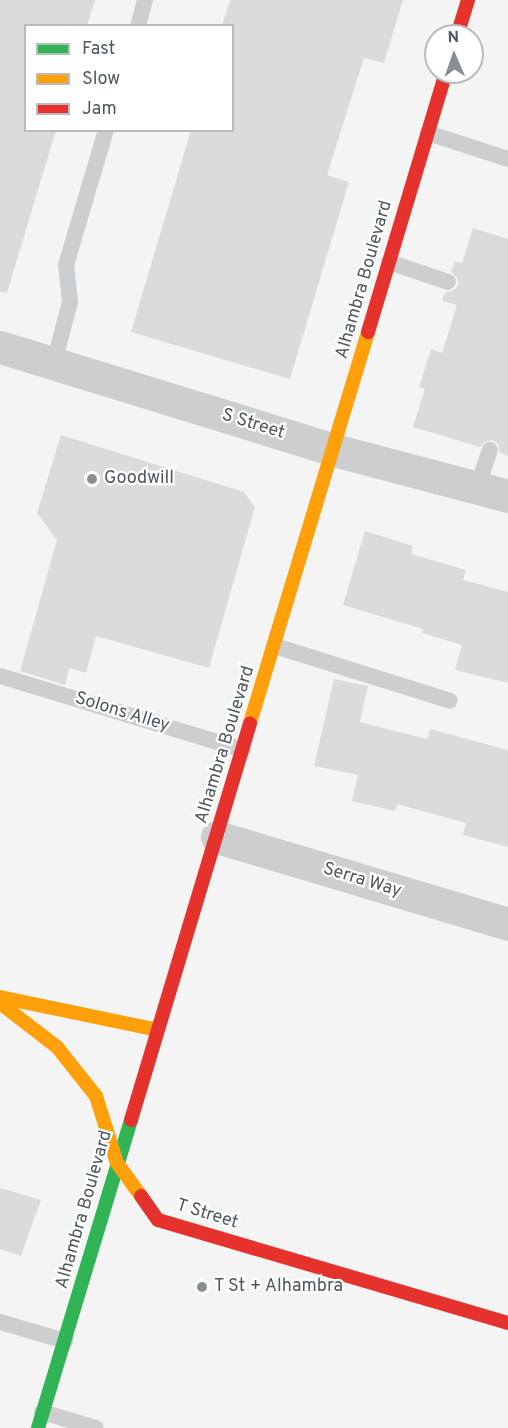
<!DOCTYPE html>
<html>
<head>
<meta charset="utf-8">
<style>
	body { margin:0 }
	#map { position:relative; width:508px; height:1428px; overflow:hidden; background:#f4f4f4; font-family:Overpass,sans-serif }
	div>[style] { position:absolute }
	.building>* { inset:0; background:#dadcdc }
	.lane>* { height:16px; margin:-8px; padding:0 8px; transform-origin:8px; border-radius:8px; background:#cccecf }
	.street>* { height:33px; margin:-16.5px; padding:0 16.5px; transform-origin:16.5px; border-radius:16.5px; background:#cccecf }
	.fast>* { height:14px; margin:-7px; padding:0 7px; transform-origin:7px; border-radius:7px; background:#30b455 }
	.slow>* { height:14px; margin:-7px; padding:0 7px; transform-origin:7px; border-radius:7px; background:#ff9f0a }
	.jam>* { height:14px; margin:-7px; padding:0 7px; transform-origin:7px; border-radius:7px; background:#e5322d }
	.dots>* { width:16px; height:16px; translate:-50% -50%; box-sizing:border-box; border:3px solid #fff; border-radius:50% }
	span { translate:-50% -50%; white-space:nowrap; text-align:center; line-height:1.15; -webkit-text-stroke:4.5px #fff; paint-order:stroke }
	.street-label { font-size:18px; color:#4d585e }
	.poi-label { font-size:18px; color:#4d585e }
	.left { translate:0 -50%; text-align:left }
	.legend { position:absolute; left:24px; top:24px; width:210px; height:108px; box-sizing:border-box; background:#fff; border:2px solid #b8bcbf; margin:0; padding:8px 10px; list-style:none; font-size:18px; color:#4d585e }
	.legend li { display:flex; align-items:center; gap:12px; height:30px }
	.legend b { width:30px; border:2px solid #b8bcbf }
	.north { position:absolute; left:424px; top:24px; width:60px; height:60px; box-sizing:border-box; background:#fff; border:2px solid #b8bcbf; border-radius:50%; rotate:358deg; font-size:16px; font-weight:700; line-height:24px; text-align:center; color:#4d585e }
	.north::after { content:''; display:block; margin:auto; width:21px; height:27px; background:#878f92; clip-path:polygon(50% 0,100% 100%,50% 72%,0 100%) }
</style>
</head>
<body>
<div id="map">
	<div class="building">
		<div style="clip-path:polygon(0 0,95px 0,87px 26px,26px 26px,26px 130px,56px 130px,7px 293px,0 292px)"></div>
		<div style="clip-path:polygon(230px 0,403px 0,384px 63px,364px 58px,327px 175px,349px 182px,290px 379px,131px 332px,191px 130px,232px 130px,232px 26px,222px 26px)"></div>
		<div style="clip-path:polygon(473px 228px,508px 239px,508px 456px,500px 453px,498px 444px,493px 440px,484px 442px,480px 447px,413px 427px,425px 389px,419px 387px,431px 349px,442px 353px,457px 305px,442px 301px,445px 292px,451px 292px,458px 286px,458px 279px,451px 272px,455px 261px,462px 263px)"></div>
		<div style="clip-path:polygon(61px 435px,244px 492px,255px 507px,209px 668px,96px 636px,86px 673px,69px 668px,65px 685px,20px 671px,57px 540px,37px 513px)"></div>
		<div style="clip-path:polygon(365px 531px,413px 546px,411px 554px,466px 570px,463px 580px,508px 592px,508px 683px,455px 670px,462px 645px,422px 633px,423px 629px,343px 605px)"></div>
		<div style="clip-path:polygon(334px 679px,368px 686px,360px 722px,427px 739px,430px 729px,508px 750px,508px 847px,463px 835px,466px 823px,397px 804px,395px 811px,352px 801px,358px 775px,314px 766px)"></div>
		<div style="clip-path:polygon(0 1188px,41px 1200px,21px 1256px,0 1249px)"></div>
	</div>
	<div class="lane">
		<div style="left:138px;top:26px;width:27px;rotate:-75deg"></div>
		<div style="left:428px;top:133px;width:84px;rotate:18deg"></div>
		<div style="left:389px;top:262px;width:62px;rotate:18.7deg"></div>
		<div style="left:54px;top:363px;width:63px;rotate:-75.3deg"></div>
		<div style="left:70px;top:302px;width:37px;rotate:-96deg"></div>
		<div style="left:66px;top:265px;width:141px;rotate:-73.5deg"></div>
		<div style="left:478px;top:486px;width:38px;rotate:-72deg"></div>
		<div style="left:275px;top:646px;width:183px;rotate:17.4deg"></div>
		<div style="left:0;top:676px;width:254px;rotate:16.9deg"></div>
		<div style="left:0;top:1322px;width:68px;rotate:16.3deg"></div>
		<div style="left:42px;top:1412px;width:56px;rotate:16.5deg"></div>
	</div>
	<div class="street">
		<div style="left:0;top:347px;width:350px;rotate:17.1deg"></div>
		<div style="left:334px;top:450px;width:180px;rotate:14.8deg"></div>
		<div style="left:217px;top:837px;width:304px;rotate:16.6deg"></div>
	</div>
	<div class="fast">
		<div style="left:38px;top:1428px;width:322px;rotate:-73.2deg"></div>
	</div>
	<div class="slow">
		<div style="left:250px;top:723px;width:408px;rotate:-73.2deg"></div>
		<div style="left:0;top:997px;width:161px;rotate:11.8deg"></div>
		<div style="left:0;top:1003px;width:72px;rotate:37.7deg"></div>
		<div style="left:57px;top:1047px;width:63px;rotate:51.5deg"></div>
		<div style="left:96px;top:1096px;width:70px;rotate:72.6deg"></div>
		<div style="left:117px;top:1163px;width:41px;rotate:54deg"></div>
	</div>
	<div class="jam">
		<div style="left:457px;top:36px;width:38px;rotate:-73deg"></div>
		<div style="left:368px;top:332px;width:271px;rotate:-73.3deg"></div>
		<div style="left:131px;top:1120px;width:414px;rotate:-73.3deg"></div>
		<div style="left:141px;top:1196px;width:29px;rotate:55deg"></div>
		<div style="left:158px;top:1220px;width:365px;rotate:16.4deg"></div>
	</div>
	<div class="dots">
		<div style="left:92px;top:479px;background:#878f92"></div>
		<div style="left:202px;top:1287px;background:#878f92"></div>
	</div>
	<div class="street-label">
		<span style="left:365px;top:280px;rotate:-74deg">Alhambra Boulevard</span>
		<span style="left:253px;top:425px;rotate:17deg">S Street</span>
		<span style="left:122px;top:713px;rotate:17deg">Solons Alley</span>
		<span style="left:226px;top:745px;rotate:-73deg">Alhambra Boulevard</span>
		<span style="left:362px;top:881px;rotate:17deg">Serra Way</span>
		<span style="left:85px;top:1210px;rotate:-74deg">Alhambra Boulevard</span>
		<span style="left:207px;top:1215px;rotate:17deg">T Street</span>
	</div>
	<div class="poi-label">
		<span class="left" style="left:104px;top:479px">Goodwill</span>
		<span class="left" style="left:214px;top:1287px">T St + Alhambra</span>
	</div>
	<ul class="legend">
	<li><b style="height:8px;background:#30b455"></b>Fast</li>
	<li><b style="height:8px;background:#ff9f0a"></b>Slow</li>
	<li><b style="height:8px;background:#e5322d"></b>Jam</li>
	</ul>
	<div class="north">N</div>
</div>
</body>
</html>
